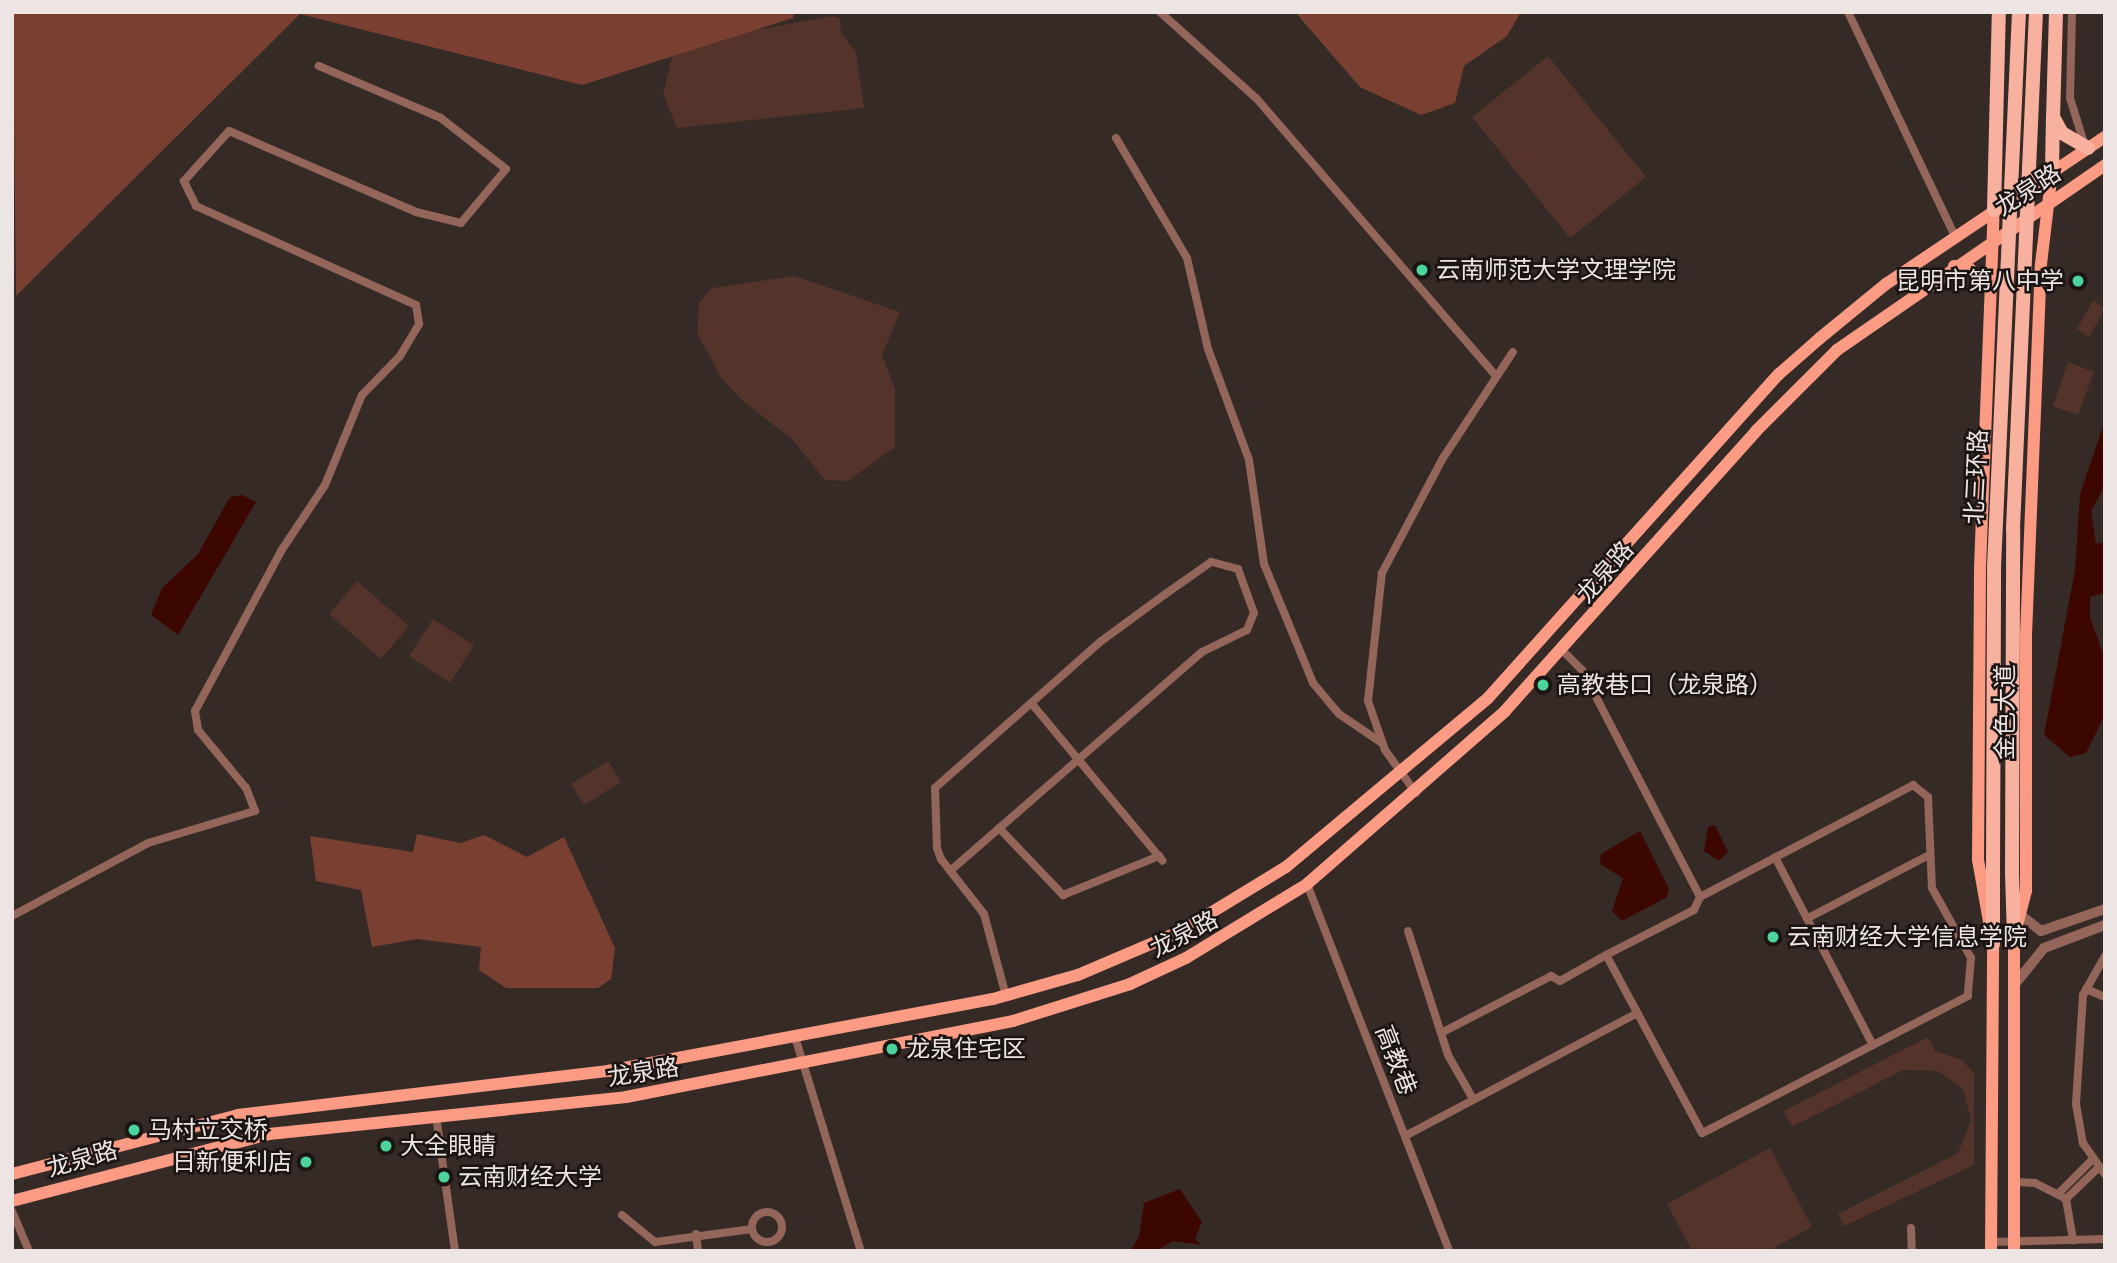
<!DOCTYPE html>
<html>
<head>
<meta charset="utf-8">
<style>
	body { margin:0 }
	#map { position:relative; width:2117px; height:1263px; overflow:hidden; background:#362a27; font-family:Quicksand,"Noto Sans SC",sans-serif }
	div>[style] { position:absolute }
	.green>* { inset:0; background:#53332a }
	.forest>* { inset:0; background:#794032 }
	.water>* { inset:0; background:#3b0700 }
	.minor>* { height:8px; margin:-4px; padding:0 4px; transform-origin:4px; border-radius:4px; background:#946559 }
	.minor>.ring { margin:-4px; padding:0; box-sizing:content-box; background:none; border:8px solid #946559; border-radius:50% }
	.tertiary>* { height:10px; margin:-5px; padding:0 5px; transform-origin:5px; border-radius:5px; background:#946559 }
	.primary>* { height:12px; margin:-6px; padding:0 6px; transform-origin:6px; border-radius:6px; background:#fb9b83 }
	.trunk>* { height:14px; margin:-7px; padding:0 7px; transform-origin:7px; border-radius:7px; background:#f8b19f }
	.trunk-bridge>* { height:14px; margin:-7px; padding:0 7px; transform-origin:7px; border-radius:7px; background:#f8b19f }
	.dots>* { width:19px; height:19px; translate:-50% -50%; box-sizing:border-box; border:4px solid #1a1413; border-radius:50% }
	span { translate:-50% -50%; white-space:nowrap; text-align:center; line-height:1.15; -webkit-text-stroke:5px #1a1413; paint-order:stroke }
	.street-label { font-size:24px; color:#ede5e3 }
	.poi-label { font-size:24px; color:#ede5e3 }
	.left { translate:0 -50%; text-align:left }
	.right { translate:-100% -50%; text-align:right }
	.frame { position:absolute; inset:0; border:14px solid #ede5e3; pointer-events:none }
</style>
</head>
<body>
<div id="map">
	<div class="green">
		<div style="clip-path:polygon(832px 16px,840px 18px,841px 33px,856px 52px,864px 108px,677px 128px,663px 94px,673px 54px,686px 43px)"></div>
		<div style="clip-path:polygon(1548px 56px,1646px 177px,1570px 238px,1472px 117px)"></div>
		<div style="clip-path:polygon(794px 276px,900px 312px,882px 355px,895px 389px,895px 447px,848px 481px,825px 480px,792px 439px,743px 401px,721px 378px,697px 333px,699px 303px,712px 288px)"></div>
		<div style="clip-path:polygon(2093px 300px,2105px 309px,2089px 337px,2077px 329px)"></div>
		<div style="clip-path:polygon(2068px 362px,2094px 372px,2078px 415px,2053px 406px)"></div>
		<div style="clip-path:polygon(357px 581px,409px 626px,381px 659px,329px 614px)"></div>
		<div style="clip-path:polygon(433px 619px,474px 645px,450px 683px,409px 656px)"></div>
		<div style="clip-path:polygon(608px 761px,621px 782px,584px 805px,571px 784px)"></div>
		<div style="clip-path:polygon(1928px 1037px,1935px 1051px,1962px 1060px,1974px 1073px,1974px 1165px,1844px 1226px,1838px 1214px,1958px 1153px,1971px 1120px,1963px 1089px,1938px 1071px,1903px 1070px,1792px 1127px,1784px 1111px)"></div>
		<div style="clip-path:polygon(1770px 1148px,1812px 1227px,1768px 1251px,1692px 1251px,1667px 1204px)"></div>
	</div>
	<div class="forest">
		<div style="clip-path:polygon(13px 12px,794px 12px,793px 18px,582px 85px,300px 14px,16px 296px)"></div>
		<div style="clip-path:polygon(1295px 12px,1521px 12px,1507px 36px,1464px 66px,1455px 103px,1421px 115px,1360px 87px)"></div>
		<div style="clip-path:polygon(417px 834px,460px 843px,484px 835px,527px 857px,564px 837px,615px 948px,611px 979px,598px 988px,506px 988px,479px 970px,481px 947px,417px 939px,372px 947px,361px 890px,316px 881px,310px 836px,413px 852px)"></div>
	</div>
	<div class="water">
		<div style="clip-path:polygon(2105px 420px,2105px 486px,2091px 511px,2096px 544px,2105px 542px,2105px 593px,2090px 597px,2090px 617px,2105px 659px,2105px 715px,2086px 753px,2070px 757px,2044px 735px,2075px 570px,2080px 494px)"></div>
		<div style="clip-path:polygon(242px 495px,256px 502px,178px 635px,151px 615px,162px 588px,198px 554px,230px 497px)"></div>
		<div style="clip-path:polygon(1715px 825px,1728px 852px,1719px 861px,1704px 851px,1708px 827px)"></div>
		<div style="clip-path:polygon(1640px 831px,1669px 889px,1667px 897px,1622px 921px,1612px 911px,1623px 878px,1600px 864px,1601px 854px)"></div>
		<div style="clip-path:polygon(1180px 1189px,1202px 1222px,1195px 1239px,1202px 1245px,1173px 1241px,1156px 1251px,1130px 1251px,1139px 1237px,1144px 1203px)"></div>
	</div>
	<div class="minor">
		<div style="left:1160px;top:12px;width:130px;rotate:41.9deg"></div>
		<div style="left:1257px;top:99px;width:366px;rotate:49.2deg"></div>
		<div style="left:1848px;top:12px;width:248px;rotate:64.5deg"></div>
		<div style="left:2072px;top:12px;width:86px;rotate:91.3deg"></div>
		<div style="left:2070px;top:98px;width:47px;rotate:72.7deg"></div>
		<div style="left:1116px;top:138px;width:139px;rotate:59.4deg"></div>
		<div style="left:1187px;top:258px;width:93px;rotate:77deg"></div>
		<div style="left:1208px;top:349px;width:118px;rotate:69.7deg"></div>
		<div style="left:1249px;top:460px;width:105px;rotate:81.8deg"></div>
		<div style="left:1264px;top:564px;width:129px;rotate:67.6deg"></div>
		<div style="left:1313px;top:683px;width:40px;rotate:50deg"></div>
		<div style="left:1339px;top:714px;width:52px;rotate:34deg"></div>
		<div style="left:1563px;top:651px;width:27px;rotate:45deg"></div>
		<div style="left:1582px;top:670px;width:256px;rotate:62.5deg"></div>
		<div style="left:1032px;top:704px;width:204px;rotate:50.2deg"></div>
		<div style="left:1416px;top:793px;width:53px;rotate:-125.8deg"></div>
		<div style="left:1385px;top:750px;width:52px;rotate:-109.1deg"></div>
		<div style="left:1368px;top:701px;width:129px;rotate:-83.8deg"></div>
		<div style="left:1382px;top:573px;width:130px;rotate:-62.1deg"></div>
		<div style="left:1443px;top:458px;width:127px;rotate:-56.6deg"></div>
		<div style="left:999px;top:828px;width:93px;rotate:46.3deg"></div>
		<div style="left:1063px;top:895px;width:104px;rotate:-22.1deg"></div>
		<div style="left:1775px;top:857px;width:212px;rotate:62.5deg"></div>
		<div style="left:950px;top:871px;width:334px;rotate:-41deg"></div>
		<div style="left:1202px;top:652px;width:50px;rotate:-26.1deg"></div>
		<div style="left:1247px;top:630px;width:18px;rotate:-68deg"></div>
		<div style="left:1254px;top:613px;width:47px;rotate:-110deg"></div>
		<div style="left:1238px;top:569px;width:28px;rotate:-165deg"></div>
		<div style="left:1211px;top:562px;width:57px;rotate:144.9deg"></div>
		<div style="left:1164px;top:595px;width:79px;rotate:143.7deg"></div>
		<div style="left:1100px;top:642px;width:220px;rotate:138.5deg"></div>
		<div style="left:935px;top:788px;width:60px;rotate:88.1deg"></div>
		<div style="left:937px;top:848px;width:12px;rotate:70deg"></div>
		<div style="left:941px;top:859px;width:70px;rotate:52deg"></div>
		<div style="left:984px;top:914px;width:85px;rotate:75deg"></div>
		<div style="left:1307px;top:884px;width:394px;rotate:68.8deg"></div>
		<div style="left:12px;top:916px;width:154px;rotate:-28.2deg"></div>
		<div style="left:148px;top:843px;width:112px;rotate:-16.7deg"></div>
		<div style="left:255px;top:811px;width:25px;rotate:-111deg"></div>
		<div style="left:246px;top:788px;width:75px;rotate:-129.6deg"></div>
		<div style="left:198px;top:730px;width:19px;rotate:-99deg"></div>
		<div style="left:195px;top:711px;width:182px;rotate:-61.7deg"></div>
		<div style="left:281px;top:551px;width:79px;rotate:-56.3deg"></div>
		<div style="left:325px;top:485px;width:97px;rotate:-67.7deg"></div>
		<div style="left:362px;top:395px;width:54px;rotate:-45.7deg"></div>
		<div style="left:400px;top:356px;width:37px;rotate:-59deg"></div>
		<div style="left:419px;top:324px;width:19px;rotate:-99deg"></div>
		<div style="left:416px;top:305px;width:241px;rotate:-155.8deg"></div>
		<div style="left:196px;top:206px;width:28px;rotate:-116deg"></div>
		<div style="left:184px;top:181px;width:67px;rotate:-48deg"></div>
		<div style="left:229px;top:131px;width:204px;rotate:23.4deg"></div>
		<div style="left:416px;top:212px;width:46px;rotate:13.7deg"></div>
		<div style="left:461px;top:223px;width:70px;rotate:-50.2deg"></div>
		<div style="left:506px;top:169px;width:83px;rotate:-141.9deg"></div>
		<div style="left:441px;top:118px;width:133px;rotate:-156.9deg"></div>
		<div style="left:1808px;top:918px;width:136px;rotate:-27.5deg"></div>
		<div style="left:1408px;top:931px;width:130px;rotate:72.1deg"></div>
		<div style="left:1448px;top:1055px;width:51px;rotate:60.4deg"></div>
		<div style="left:2105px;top:956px;width:45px;rotate:119.4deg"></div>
		<div style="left:2083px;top:995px;width:109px;rotate:93.7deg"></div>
		<div style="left:2076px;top:1104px;width:40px;rotate:80deg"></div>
		<div style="left:2083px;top:1143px;width:39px;rotate:55deg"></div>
		<div style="left:2086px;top:989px;width:21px;rotate:23deg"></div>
		<div style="left:1441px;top:1033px;width:124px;rotate:-27.4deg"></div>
		<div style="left:1551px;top:976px;width:10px;rotate:29deg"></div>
		<div style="left:1560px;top:981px;width:53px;rotate:-29.5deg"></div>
		<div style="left:1606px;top:955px;width:99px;rotate:-27.1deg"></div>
		<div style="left:1694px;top:910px;width:14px;rotate:-65deg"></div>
		<div style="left:1700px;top:897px;width:241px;rotate:-27.7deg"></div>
		<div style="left:1913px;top:785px;width:19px;rotate:39deg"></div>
		<div style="left:1928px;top:797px;width:91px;rotate:87.5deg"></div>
		<div style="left:1932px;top:888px;width:80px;rotate:60.9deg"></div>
		<div style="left:1971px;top:958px;width:38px;rotate:95deg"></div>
		<div style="left:1968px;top:996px;width:299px;rotate:152.7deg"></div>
		<div style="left:1702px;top:1133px;width:202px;rotate:-118.3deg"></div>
		<div style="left:795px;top:1037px;width:224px;rotate:72.9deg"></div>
		<div style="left:436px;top:1116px;width:136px;rotate:82deg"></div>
		<div style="left:1405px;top:1136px;width:263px;rotate:-27.9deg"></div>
		<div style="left:2016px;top:1182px;width:19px;rotate:3deg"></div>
		<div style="left:2035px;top:1183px;width:35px;rotate:27deg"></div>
		<div style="left:2066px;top:1199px;width:42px;rotate:80.3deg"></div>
		<div style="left:2059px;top:1193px;width:45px;rotate:-45deg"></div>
		<div style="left:2066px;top:1199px;width:43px;rotate:-44.1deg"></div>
		<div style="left:12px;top:1211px;width:43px;rotate:67deg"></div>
		<div class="ring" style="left:752px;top:1212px;width:22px;height:22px"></div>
		<div style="left:622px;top:1215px;width:43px;rotate:39.3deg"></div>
		<div style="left:655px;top:1242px;width:98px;rotate:-7.6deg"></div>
		<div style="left:1911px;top:1228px;width:23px;rotate:88deg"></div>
		<div style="left:696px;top:1234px;width:17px;rotate:83deg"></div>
		<div style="left:1991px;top:1242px;width:114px;rotate:-1.5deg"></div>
	</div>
	<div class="tertiary">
		<div style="left:2018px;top:913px;width:29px;rotate:38deg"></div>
		<div style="left:2041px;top:931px;width:68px;rotate:-19deg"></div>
		<div style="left:2015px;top:984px;width:46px;rotate:-51.1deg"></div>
		<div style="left:2044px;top:948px;width:65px;rotate:-20.7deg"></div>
	</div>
	<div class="primary">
		<div style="left:1954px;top:266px;width:14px;rotate:4deg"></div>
		<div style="left:1968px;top:267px;width:30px;rotate:45deg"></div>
		<div style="left:12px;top:1174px;width:234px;rotate:-14.6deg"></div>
		<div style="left:238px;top:1115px;width:373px;rotate:-6.8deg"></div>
		<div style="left:608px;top:1071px;width:392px;rotate:-10.6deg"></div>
		<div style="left:993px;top:999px;width:88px;rotate:-15.8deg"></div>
		<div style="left:1078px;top:975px;width:112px;rotate:-23.1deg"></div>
		<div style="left:1181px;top:931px;width:123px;rotate:-31.4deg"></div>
		<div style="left:1286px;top:867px;width:263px;rotate:-39.9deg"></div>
		<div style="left:1488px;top:698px;width:435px;rotate:-48.1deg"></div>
		<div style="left:1779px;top:374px;width:55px;rotate:-41.3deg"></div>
		<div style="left:1820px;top:338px;width:85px;rotate:-39.3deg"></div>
		<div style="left:1886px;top:284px;width:264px;rotate:-33.9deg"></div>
		<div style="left:12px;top:1201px;width:266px;rotate:-14.6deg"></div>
		<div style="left:269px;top:1134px;width:359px;rotate:-5.9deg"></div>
		<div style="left:626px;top:1097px;width:394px;rotate:-11.1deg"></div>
		<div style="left:1013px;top:1021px;width:123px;rotate:-17.5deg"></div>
		<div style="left:1130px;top:984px;width:62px;rotate:-24.9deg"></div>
		<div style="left:1186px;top:958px;width:142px;rotate:-31.4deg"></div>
		<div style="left:1307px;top:884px;width:263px;rotate:-41.1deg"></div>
		<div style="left:1505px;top:711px;width:376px;rotate:-48.1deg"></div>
		<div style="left:1756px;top:431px;width:115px;rotate:-45deg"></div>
		<div style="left:1837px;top:350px;width:326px;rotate:-34.6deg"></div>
		<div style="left:1991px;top:1251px;width:307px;rotate:-89.6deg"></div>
		<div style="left:1993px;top:944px;width:85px;rotate:-100.1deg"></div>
		<div style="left:1978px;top:860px;width:292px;rotate:-89.6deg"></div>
		<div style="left:1980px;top:568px;width:358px;rotate:-87.8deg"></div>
		<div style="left:2014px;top:1251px;width:314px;rotate:-90deg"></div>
		<div style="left:2014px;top:937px;width:48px;rotate:-75.4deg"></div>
		<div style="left:2026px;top:891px;width:256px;rotate:-90deg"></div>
		<div style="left:2026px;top:635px;width:371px;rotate:-87.7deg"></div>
		<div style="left:2041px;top:264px;width:93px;rotate:-83.2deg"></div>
	</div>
	<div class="trunk">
		<div style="left:2056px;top:12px;width:105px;rotate:91.6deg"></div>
		<div style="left:2053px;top:117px;width:18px;rotate:61deg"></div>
		<div style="left:2062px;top:133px;width:30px;rotate:30deg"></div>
		<div style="left:2052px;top:172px;width:55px;rotate:-89deg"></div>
		<div style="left:1994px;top:210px;width:198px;rotate:-88.6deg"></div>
		<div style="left:2012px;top:873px;width:64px;rotate:88.2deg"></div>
		<div style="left:1993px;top:874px;width:70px;rotate:90deg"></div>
	</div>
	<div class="trunk-bridge">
		<div style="left:2012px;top:873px;width:345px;rotate:-89.8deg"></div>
		<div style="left:2013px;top:528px;width:517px;rotate:-87.45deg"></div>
		<div style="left:1993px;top:874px;width:307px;rotate:-89.8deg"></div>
		<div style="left:1994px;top:567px;width:556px;rotate:-87.42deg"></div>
	</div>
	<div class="dots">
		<div style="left:1422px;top:270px;background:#4bd49b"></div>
		<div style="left:2078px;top:281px;background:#4bd49b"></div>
		<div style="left:1543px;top:685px;background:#4bd49b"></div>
		<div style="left:1773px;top:937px;background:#4bd49b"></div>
		<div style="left:892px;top:1049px;background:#4bd49b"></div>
		<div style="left:134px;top:1130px;background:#4bd49b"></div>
		<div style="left:386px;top:1146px;background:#4bd49b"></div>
		<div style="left:306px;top:1162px;background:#4bd49b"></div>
		<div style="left:444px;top:1177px;background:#4bd49b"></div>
	</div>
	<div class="street-label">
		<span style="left:2028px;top:190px;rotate:-33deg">龙泉路</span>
		<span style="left:1976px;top:477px;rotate:-87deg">北三环路</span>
		<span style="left:1605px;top:572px;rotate:-49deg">龙泉路</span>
		<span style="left:2005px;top:712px;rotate:-90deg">金色大道</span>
		<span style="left:1184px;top:934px;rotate:-27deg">龙泉路</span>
		<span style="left:1396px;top:1060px;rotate:69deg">高教巷</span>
		<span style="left:643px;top:1072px;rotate:-9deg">龙泉路</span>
		<span style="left:82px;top:1159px;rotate:-16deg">龙泉路</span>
	</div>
	<div class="poi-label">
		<span class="left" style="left:1436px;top:270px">云南师范大学文理学院</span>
		<span class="right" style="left:2064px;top:281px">昆明市第八中学</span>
		<span class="left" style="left:1557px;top:685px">高教巷口（龙泉路）</span>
		<span class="left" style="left:1787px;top:937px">云南财经大学信息学院</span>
		<span class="left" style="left:906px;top:1049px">龙泉住宅区</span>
		<span class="left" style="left:148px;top:1130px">马村立交桥</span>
		<span class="left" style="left:400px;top:1146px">大全眼睛</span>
		<span class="right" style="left:292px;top:1162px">日新便利店</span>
		<span class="left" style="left:458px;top:1177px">云南财经大学</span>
	</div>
	<div class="frame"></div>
</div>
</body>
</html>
